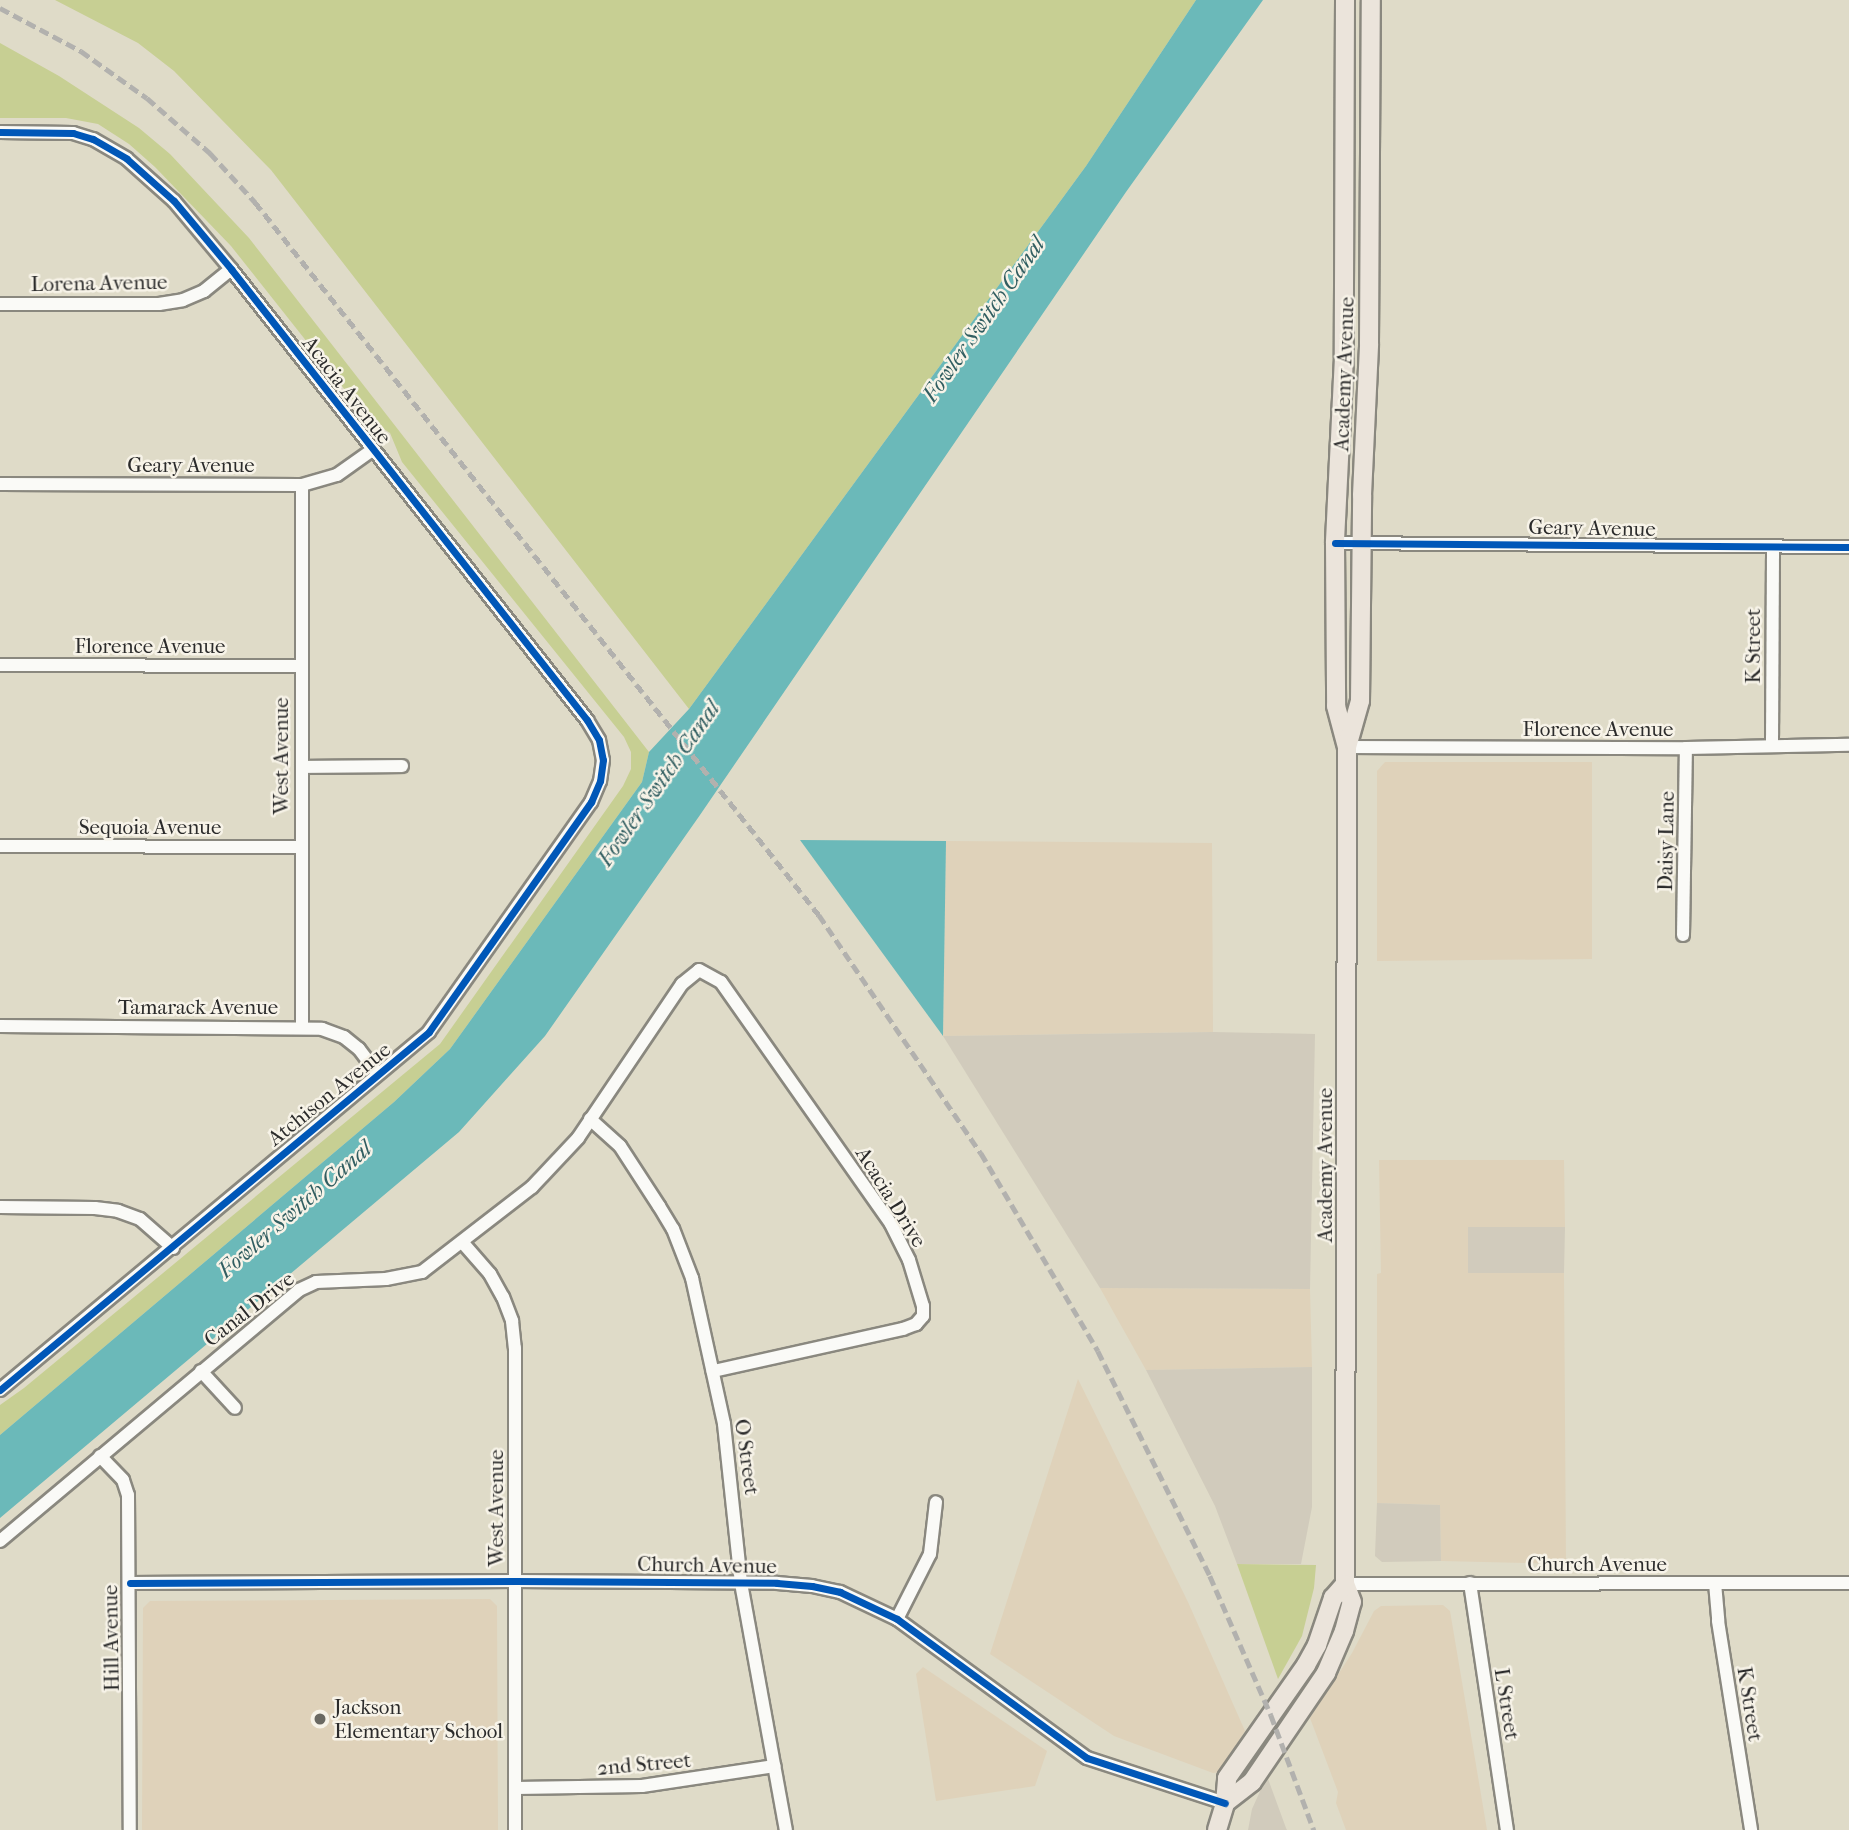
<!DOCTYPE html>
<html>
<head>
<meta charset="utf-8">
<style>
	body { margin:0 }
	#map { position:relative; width:1849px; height:1830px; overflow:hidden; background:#dfdbc8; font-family:"IM FELL French Canon",serif }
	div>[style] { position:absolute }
	.built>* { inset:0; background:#dfd2ba }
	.industrial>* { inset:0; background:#d1cbbc }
	.green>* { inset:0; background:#c7cf93 }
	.water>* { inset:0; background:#6bb9b9 }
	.roads { filter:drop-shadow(2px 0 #8a887f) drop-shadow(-2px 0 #8a887f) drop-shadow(0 2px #8a887f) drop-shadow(0 -2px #8a887f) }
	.street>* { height:12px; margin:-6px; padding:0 6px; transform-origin:6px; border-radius:6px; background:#fafaf7 }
	.primary>* { height:18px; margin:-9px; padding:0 9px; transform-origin:9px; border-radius:9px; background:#ebe4db }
	.rail>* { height:4.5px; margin-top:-2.25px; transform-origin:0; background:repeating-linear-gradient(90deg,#b2b1ae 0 10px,transparent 0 15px) }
	.cycleway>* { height:7px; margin:-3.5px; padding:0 3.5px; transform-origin:3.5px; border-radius:3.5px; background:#0057b8 }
	.dots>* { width:19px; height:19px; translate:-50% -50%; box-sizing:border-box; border:4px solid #f7f3e8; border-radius:50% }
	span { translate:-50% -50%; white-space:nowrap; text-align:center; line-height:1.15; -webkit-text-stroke:5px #f7f3e8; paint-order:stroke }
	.street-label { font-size:21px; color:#2b2b2b }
	.poi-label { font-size:21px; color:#2b2b2b }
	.left { translate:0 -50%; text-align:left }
	.water-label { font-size:23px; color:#315e61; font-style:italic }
</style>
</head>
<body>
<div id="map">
	<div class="built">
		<div style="clip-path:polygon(1385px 762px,1592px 762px,1592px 959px,1377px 961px,1377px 771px)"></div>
		<div style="clip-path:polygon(946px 841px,1212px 843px,1213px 1032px,943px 1036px)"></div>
		<div style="clip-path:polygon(1379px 1160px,1564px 1160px,1565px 1227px,1468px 1228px,1468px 1273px,1564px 1273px,1566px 1564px,1441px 1561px,1440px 1505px,1377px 1503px,1377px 1274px,1381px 1273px)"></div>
		<div style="clip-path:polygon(1100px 1288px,1310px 1289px,1312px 1367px,1146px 1370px)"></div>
		<div style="clip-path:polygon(1078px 1379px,1188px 1602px,1245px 1731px,1220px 1772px,1213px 1773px,1114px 1736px,990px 1654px)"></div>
		<div style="clip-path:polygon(490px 1599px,497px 1606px,498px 1830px,142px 1830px,143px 1608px,150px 1601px)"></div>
		<div style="clip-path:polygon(1443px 1605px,1450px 1611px,1487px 1830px,1346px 1830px,1336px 1803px,1338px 1792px,1310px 1718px,1352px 1653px,1374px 1611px,1381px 1606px)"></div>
		<div style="clip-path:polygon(923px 1667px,1047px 1751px,1035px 1786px,936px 1801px,916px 1674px)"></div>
	</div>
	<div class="industrial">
		<div style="clip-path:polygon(1213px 1032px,1315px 1034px,1310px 1289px,1100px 1288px,943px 1036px)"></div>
		<div style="clip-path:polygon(1468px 1227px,1565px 1227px,1564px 1273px,1468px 1273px)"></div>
		<div style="clip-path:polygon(1312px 1367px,1312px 1507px,1301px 1564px,1237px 1564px,1215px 1506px,1146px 1370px)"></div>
		<div style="clip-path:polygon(1377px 1503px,1440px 1505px,1441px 1561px,1382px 1562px,1375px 1556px)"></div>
		<div style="clip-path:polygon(1267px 1776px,1286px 1828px,1287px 1830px,1248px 1830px,1252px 1809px)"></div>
	</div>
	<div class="green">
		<div style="clip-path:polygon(55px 0,1196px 0,1086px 166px,689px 709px,271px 170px,174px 71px,138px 43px)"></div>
		<div style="clip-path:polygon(0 43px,59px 76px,139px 128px,170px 154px,249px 238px,649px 752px,642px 782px,450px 1049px,394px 1102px,0 1435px,0 1405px,24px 1388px,440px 1044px,623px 786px,631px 769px,631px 752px,624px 737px,402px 462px,390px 433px,368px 419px,231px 246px,155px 167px,129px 144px,98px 124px,66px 118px,0 118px)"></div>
		<div style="clip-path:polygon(1237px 1564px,1316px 1565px,1314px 1588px,1302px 1636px,1278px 1679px)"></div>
	</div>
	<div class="water">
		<div style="clip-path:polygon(1196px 0,1263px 0,1126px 192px,700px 815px,545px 1036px,459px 1132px,0 1518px,0 1435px,394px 1102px,450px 1049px,642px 782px,649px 752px,689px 709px,1086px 166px)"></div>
		<div style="clip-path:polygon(800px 840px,946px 841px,943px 1036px)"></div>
	</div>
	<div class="roads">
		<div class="street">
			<div style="left:0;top:132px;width:73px;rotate:0.8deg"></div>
			<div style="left:73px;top:133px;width:21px;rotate:17deg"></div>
			<div style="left:93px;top:139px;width:39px;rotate:30deg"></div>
			<div style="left:127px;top:159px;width:63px;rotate:41.8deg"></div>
			<div style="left:174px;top:201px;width:89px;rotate:50deg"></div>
			<div style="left:231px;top:269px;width:575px;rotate:51.71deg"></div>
			<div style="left:587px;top:720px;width:23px;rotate:59deg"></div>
			<div style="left:599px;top:740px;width:20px;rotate:79deg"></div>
			<div style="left:603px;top:760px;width:21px;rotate:98deg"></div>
			<div style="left:600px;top:781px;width:23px;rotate:113deg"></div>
			<div style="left:591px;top:802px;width:281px;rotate:125.2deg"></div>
			<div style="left:429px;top:1032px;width:559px;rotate:140.16deg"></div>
			<div style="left:0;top:304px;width:159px"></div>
			<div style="left:159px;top:304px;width:24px;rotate:-9deg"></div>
			<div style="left:183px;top:300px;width:23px;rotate:-23deg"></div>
			<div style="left:204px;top:291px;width:35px;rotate:-39deg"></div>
			<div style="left:0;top:484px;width:302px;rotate:0.2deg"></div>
			<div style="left:302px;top:485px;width:36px;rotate:-16deg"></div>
			<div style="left:337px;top:475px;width:43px;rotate:-35.5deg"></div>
			<div style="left:1335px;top:543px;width:514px;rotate:0.45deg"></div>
			<div style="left:0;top:665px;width:300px;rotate:0.2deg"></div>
			<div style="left:1772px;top:744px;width:197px;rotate:-89.7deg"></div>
			<div style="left:1347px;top:747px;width:339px;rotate:0.2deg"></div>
			<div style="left:1686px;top:748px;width:163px;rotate:-1.1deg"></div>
			<div style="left:302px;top:767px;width:100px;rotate:-0.6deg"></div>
			<div style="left:0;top:846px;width:300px;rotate:0.2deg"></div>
			<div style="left:1683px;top:935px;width:187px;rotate:-89.1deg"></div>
			<div style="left:0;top:1026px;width:322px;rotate:0.5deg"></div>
			<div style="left:322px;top:1029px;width:23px;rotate:20deg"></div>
			<div style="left:344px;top:1037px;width:19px;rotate:39deg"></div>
			<div style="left:359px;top:1049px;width:31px;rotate:53deg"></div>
			<div style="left:302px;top:1027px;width:542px;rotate:-90deg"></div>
			<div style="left:590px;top:1119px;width:40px;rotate:42deg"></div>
			<div style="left:620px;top:1146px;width:72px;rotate:57deg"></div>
			<div style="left:659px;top:1206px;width:27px;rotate:59deg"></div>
			<div style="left:673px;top:1229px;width:53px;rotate:68.8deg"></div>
			<div style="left:692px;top:1278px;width:149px;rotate:77.6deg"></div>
			<div style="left:724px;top:1424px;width:160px;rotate:83.9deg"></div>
			<div style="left:741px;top:1583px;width:251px;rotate:79.7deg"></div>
			<div style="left:0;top:1207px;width:95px;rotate:0.6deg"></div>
			<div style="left:95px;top:1208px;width:23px;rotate:7deg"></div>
			<div style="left:118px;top:1211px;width:23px;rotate:20deg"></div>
			<div style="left:140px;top:1219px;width:44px;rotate:41.3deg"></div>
			<div style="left:463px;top:1243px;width:41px;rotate:48.9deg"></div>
			<div style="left:490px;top:1274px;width:26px;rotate:61deg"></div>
			<div style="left:503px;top:1297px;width:26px;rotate:69deg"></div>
			<div style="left:512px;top:1321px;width:27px;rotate:84deg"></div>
			<div style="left:515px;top:1348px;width:482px;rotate:90deg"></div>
			<div style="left:201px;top:1371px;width:50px;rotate:47.4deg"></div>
			<div style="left:100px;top:1456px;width:33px;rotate:46deg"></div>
			<div style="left:123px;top:1480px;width:16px;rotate:72deg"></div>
			<div style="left:128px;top:1495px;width:335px;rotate:89.7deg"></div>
			<div style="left:0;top:1541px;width:390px;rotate:-40deg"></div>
			<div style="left:299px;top:1290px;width:19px;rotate:-25deg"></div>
			<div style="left:316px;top:1282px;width:70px;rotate:-2.5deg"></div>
			<div style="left:386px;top:1279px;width:37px;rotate:-11deg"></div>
			<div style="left:422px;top:1272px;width:139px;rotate:-37.7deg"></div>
			<div style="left:532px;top:1187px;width:67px;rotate:-46.8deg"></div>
			<div style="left:578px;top:1138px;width:186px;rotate:-56deg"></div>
			<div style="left:682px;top:984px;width:22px;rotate:-39deg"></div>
			<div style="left:699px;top:970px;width:25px;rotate:29deg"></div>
			<div style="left:721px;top:982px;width:296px;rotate:54.9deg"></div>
			<div style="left:891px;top:1224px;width:40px;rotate:63.4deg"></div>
			<div style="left:909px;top:1260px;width:48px;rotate:73.1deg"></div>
			<div style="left:923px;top:1306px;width:10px;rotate:90deg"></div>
			<div style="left:923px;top:1316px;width:11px;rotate:131deg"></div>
			<div style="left:916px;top:1324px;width:14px;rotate:159deg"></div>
			<div style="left:903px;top:1329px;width:195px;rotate:167.5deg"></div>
			<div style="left:130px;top:1583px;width:385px;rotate:-0.3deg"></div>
			<div style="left:515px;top:1581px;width:262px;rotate:0.4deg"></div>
			<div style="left:777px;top:1583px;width:35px;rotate:5deg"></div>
			<div style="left:812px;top:1586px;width:29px;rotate:12deg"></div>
			<div style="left:840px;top:1592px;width:63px;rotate:25.3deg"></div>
			<div style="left:897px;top:1619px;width:235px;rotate:36.2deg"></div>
			<div style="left:1087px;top:1758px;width:145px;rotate:18.1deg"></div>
			<div style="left:1470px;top:1583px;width:250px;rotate:81.5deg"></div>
			<div style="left:1715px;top:1583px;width:38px;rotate:85deg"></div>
			<div style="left:1718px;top:1621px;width:212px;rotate:81deg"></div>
			<div style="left:1345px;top:1584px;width:504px;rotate:-0.11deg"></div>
			<div style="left:897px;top:1619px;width:73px;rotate:-63.1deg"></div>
			<div style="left:930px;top:1554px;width:52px;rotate:-83.4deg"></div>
			<div style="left:516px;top:1788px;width:126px;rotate:-0.9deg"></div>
			<div style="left:642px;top:1786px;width:134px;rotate:-8.6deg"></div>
		</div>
		<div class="primary">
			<div style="left:1345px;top:0;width:357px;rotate:90.2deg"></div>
			<div style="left:1344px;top:357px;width:186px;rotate:92.8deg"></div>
			<div style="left:1335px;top:543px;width:163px;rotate:89.6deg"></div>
			<div style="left:1336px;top:706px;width:42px;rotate:75deg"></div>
			<div style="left:1225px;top:1803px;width:34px;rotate:-38deg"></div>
			<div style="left:1252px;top:1782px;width:132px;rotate:-55.8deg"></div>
			<div style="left:1326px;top:1673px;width:46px;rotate:-66.8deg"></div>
			<div style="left:1344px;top:1631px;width:30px;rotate:-75deg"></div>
			<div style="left:1352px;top:1602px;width:19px;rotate:-111deg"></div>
			<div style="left:1345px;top:1584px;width:837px;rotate:-89.86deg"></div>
			<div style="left:1347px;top:747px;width:48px;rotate:-74.2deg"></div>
			<div style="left:1360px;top:701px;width:206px;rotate:-89.4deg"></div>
			<div style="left:1362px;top:495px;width:151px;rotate:-87.3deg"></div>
			<div style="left:1369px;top:344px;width:344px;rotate:-89.7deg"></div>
			<div style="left:1217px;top:1830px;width:28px;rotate:-73deg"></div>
			<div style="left:1225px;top:1803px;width:25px;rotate:-85deg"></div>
			<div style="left:1227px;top:1778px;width:138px;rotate:-55deg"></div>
			<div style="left:1306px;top:1665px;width:23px;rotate:-61deg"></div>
			<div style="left:1317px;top:1645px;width:50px;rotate:-71.2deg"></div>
			<div style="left:1333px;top:1598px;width:18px;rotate:-49deg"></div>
		</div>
	</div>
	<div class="rail">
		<div style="left:0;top:8px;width:92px;rotate:28deg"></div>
		<div style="left:81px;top:51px;width:81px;rotate:35.5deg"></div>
		<div style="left:147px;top:98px;width:84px;rotate:41.1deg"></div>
		<div style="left:210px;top:153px;width:67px;rotate:47.4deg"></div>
		<div style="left:255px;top:202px;width:909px;rotate:51.66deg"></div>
		<div style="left:819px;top:915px;width:288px;rotate:55.8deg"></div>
		<div style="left:981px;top:1153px;width:230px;rotate:59.4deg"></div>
		<div style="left:1098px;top:1351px;width:251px;rotate:63.5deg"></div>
		<div style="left:1210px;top:1576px;width:152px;rotate:66.3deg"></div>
		<div style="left:1271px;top:1715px;width:123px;rotate:69.5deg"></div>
	</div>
	<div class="cycleway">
		<div style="left:0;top:132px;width:73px;rotate:0.8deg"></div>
		<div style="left:73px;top:133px;width:21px;rotate:17deg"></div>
		<div style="left:93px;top:139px;width:39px;rotate:30deg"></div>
		<div style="left:127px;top:159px;width:63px;rotate:41.8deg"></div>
		<div style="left:174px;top:201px;width:89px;rotate:50deg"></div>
		<div style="left:231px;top:269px;width:575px;rotate:51.71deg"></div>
		<div style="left:587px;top:720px;width:23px;rotate:59deg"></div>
		<div style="left:599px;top:740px;width:20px;rotate:79deg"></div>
		<div style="left:603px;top:760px;width:21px;rotate:98deg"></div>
		<div style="left:600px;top:781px;width:23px;rotate:113deg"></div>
		<div style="left:591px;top:802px;width:281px;rotate:125.2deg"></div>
		<div style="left:429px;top:1032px;width:559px;rotate:140.16deg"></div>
		<div style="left:1335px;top:543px;width:514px;rotate:0.45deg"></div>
		<div style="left:130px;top:1583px;width:385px;rotate:-0.3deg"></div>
		<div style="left:515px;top:1581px;width:262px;rotate:0.4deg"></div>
		<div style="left:777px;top:1583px;width:35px;rotate:5deg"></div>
		<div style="left:812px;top:1586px;width:29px;rotate:12deg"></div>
		<div style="left:840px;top:1592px;width:63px;rotate:25.3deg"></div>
		<div style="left:897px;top:1619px;width:235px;rotate:36.2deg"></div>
		<div style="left:1087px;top:1758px;width:145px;rotate:18.1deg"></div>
	</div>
	<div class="dots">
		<div style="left:320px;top:1719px;background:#6a6962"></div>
	</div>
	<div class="street-label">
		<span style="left:99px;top:283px;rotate:-1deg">Lorena Avenue</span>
		<span style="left:1344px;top:374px;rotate:-88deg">Academy Avenue</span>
		<span style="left:347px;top:390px;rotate:52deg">Acacia Avenue</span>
		<span style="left:191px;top:465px">Geary Avenue</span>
		<span style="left:1592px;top:528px;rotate:1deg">Geary Avenue</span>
		<span style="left:150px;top:646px">Florence Avenue</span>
		<span style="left:1753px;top:646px;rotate:-90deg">K Street</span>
		<span style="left:1598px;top:729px">Florence Avenue</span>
		<span style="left:281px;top:756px;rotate:-90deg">West Avenue</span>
		<span style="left:150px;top:827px">Sequoia Avenue</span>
		<span style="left:1666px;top:841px;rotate:-89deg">Daisy Lane</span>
		<span style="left:198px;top:1007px">Tamarack Avenue</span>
		<span style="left:329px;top:1094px;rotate:-39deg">Atchison Avenue</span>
		<span style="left:1325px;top:1165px;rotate:-90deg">Academy Avenue</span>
		<span style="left:891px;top:1197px;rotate:58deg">Acacia Drive</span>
		<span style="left:249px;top:1309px;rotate:-38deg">Canal Drive</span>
		<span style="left:747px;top:1457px;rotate:82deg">O Street</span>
		<span style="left:496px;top:1508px;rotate:-90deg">West Avenue</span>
		<span style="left:1597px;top:1564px">Church Avenue</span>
		<span style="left:707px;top:1565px;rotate:1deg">Church Avenue</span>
		<span style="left:111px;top:1638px;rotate:-91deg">Hill Avenue</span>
		<span style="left:1507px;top:1704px;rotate:81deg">L Street</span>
		<span style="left:1750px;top:1704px;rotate:81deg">K Street</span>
		<span style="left:644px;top:1764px;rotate:-5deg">2nd Street</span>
	</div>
	<div class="poi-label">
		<span class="left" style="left:334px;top:1719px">Jackson<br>Elementary School</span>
	</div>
	<div class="water-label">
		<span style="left:984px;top:320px;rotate:-55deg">Fowler Switch Canal</span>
		<span style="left:659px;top:784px;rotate:-55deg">Fowler Switch Canal</span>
		<span style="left:295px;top:1210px;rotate:-41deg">Fowler Switch Canal</span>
	</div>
</div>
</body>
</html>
